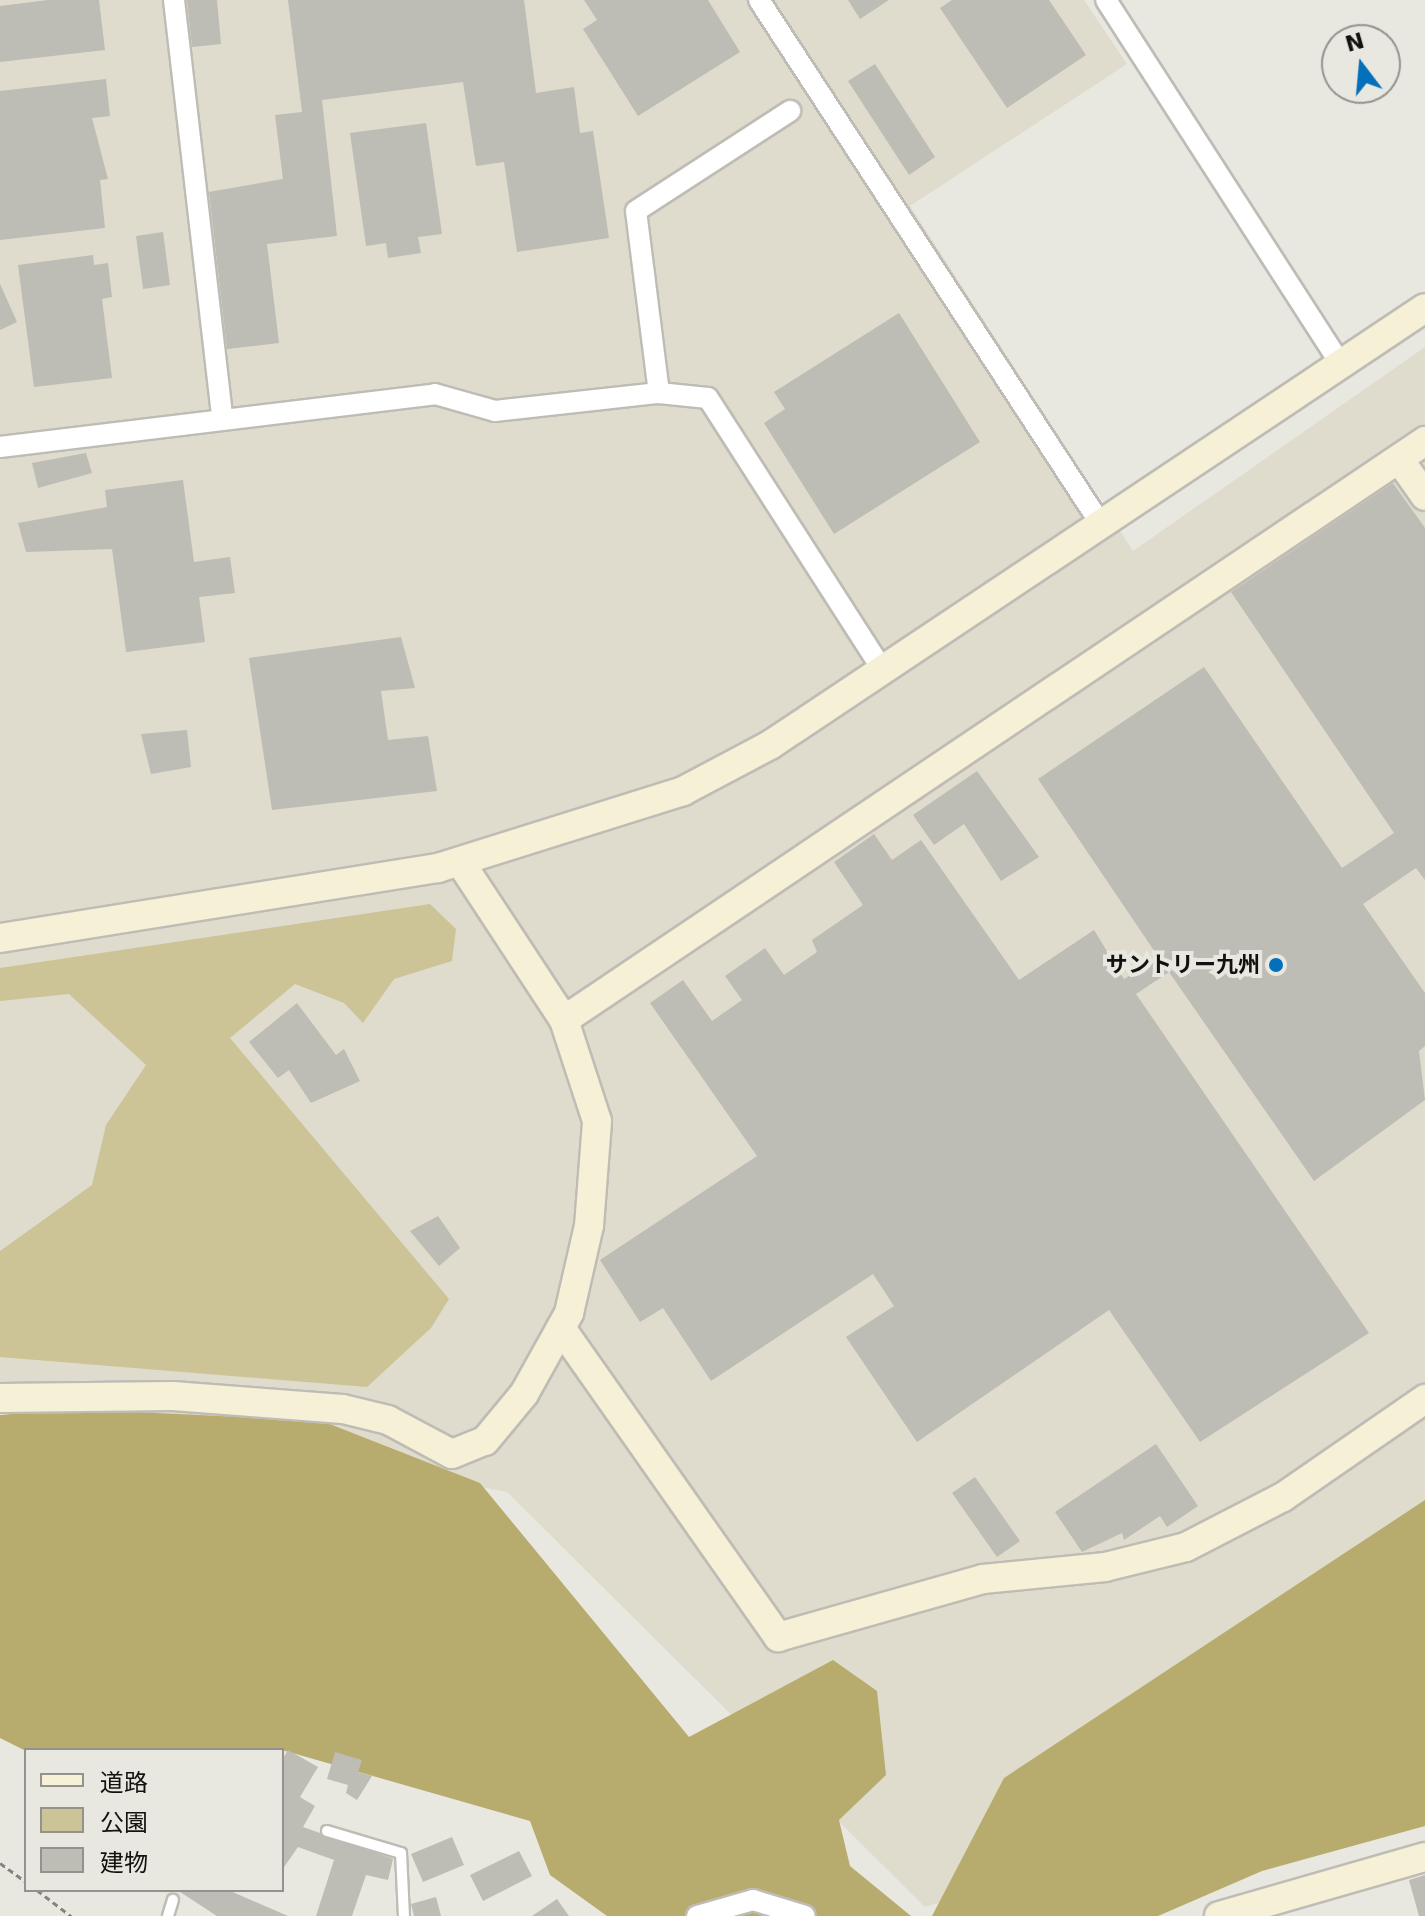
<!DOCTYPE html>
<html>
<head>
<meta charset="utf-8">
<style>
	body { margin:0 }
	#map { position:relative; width:1425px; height:1916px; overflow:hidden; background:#e9e8e0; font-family:"DejaVu Sans","Noto Sans JP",sans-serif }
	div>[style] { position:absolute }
	.built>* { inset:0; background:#dfdccd }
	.green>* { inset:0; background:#ccc396 }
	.forest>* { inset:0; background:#b7ab6d }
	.building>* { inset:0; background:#bdbcb5 }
	.path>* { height:3px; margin-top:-1.5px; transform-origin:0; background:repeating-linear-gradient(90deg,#85847f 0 6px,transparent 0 10px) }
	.roads { filter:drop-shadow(2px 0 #bebcb5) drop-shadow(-2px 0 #bebcb5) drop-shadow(0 2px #bebcb5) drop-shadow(0 -2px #bebcb5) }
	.lane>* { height:10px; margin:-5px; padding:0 5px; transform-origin:5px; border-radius:5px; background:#fff }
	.street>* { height:20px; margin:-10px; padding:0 10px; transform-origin:10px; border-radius:10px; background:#fff }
	.secondary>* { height:28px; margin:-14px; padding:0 14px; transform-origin:14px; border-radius:14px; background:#f5f0d6 }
	.dots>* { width:22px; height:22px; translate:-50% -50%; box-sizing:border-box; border:4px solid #e9e8e0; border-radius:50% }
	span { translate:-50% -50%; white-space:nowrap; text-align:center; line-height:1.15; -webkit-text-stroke:8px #e9e8e0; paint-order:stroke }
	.poi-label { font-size:22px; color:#131210; font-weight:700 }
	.right { translate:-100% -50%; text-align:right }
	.legend { position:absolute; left:24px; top:1748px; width:260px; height:144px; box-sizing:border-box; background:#e9e8e0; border:2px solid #93928d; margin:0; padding:10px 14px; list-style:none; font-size:24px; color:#131210 }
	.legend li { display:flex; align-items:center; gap:16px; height:40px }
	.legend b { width:40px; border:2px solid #93928d }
	.north { position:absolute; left:1321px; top:24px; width:80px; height:80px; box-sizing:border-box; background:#e9e8e0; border:2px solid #93928d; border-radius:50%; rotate:344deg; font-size:22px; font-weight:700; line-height:32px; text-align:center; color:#131210 }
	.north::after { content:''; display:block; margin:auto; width:28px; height:36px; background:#0370bb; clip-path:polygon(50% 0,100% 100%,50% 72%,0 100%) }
</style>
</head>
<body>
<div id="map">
	<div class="built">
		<div style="clip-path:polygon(0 0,1084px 0,1127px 64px,910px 206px,1133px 551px,1425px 347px,1425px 1758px,925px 1907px,507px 1492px,118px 1416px,0 1410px)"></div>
	</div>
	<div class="green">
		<div style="clip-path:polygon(430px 904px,456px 929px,452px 961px,394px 979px,363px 1023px,344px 1003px,295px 984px,230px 1038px,449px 1299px,431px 1328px,367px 1387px,0 1357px,0 1251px,92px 1185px,106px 1125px,146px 1065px,69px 994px,0 1001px,0 968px)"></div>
	</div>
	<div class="forest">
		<div style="clip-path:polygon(73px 1409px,322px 1421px,480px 1483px,689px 1737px,833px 1660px,877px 1691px,886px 1775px,839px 1820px,850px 1866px,911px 1916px,607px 1916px,550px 1875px,530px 1821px,282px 1750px,26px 1751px,0 1738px,0 1415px)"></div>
		<div style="clip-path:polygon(1425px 1500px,1425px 1826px,1262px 1871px,1158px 1916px,932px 1916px,1004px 1778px)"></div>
	</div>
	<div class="building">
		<div style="clip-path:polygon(48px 0,99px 0,105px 50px,0 62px,0 6px)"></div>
		<div style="clip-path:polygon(187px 0,217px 0,221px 44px,192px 47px)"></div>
		<div style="clip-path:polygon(288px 0,524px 0,536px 93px,574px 87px,580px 133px,593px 131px,609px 238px,517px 252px,504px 162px,476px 166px,463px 82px,322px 100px,337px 236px,267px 244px,279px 343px,227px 349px,209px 192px,283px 179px,275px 115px,302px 112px)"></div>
		<div style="clip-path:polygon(584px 0,708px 0,740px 52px,638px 116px,583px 29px,597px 20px)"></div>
		<div style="clip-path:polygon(848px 0,889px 0,860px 19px)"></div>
		<div style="clip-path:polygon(952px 0,1049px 0,1086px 55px,1007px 108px,940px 8px)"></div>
		<div style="clip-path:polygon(875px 64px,935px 157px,909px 175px,848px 81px)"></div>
		<div style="clip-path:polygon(106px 79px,110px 116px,92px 118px,108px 179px,100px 180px,105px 228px,0 240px,0 91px)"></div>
		<div style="clip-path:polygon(426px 123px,442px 234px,418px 237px,421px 253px,388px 258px,386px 243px,366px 246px,350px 133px)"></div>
		<div style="clip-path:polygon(163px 232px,170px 285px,143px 289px,136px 236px)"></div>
		<div style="clip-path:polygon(93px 255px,94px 265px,108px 263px,112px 297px,102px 299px,112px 378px,34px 387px,18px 265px)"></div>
		<div style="clip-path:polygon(0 284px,17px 322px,0 330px)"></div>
		<div style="clip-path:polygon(899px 313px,980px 442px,834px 534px,764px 423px,785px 409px,774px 392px)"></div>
		<div style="clip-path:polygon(86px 453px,92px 473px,38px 488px,32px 463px)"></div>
		<div style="clip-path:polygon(183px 480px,194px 562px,230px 557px,235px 593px,199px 597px,205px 642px,126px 652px,112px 549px,26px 552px,18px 523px,107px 507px,105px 490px)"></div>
		<div style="clip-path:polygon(1393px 483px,1425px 528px,1425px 880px,1416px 868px,1363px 904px,1425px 993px,1425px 1046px,1419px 1051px,1425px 1100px,1314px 1181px,1169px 972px,1136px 994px,1369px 1333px,1200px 1442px,1109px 1310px,917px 1442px,846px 1337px,894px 1306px,873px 1274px,711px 1381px,663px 1308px,640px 1322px,600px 1260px,757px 1156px,650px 1003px,683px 980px,712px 1021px,742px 1000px,725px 976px,765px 948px,784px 975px,817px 952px,812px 940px,863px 905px,834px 862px,874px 834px,892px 860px,921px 840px,1019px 980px,1094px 930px,1124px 979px,1159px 958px,1038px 779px,1204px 667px,1342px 868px,1394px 833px,1231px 592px)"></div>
		<div style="clip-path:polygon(401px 637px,415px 688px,381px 691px,388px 740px,428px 736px,437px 791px,272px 810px,249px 658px)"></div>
		<div style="clip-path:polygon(187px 730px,191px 767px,151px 774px,141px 734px)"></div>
		<div style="clip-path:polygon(977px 771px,1039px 857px,1001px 881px,964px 824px,934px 845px,913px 815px)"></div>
		<div style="clip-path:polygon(297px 1003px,336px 1055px,344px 1049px,360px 1081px,311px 1103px,289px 1070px,278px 1078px,249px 1042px)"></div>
		<div style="clip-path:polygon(438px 1216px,460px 1248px,439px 1266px,410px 1231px)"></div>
		<div style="clip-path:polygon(1156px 1444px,1198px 1506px,1167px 1527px,1160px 1516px,1124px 1540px,1122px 1533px,1082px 1552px,1055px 1512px)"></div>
		<div style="clip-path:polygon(975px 1477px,1020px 1541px,997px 1557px,952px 1493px)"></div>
		<div style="clip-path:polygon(288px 1750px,318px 1767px,300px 1797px,315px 1806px,303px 1827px,393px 1859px,388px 1880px,366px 1875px,352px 1916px,316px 1916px,334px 1860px,298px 1847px,282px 1870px,282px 1760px)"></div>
		<div style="clip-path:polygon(335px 1752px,362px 1760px,358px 1772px,372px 1776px,357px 1800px,346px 1793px,348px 1785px,327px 1779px)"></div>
		<div style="clip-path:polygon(452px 1837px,464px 1865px,423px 1882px,411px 1854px)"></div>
		<div style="clip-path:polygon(519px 1851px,532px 1876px,483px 1901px,470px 1875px)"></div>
		<div style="clip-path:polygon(1425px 1875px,1425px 1916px,1419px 1916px,1409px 1880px)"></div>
		<div style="clip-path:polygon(177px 1890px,228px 1890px,288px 1916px,217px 1916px)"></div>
		<div style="clip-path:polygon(436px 1897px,441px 1916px,414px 1916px,411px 1904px)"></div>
		<div style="clip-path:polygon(557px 1899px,569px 1916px,532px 1916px)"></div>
	</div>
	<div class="path">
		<div style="left:0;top:1863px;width:32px;rotate:36deg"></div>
		<div style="left:37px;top:1890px;width:43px;rotate:37.4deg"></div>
	</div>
	<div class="roads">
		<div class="lane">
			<div style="left:327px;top:1831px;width:77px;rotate:16.6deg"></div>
			<div style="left:401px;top:1853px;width:63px;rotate:87.3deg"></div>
			<div style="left:168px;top:1916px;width:17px;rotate:-73deg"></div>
		</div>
		<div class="street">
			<div style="left:174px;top:0;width:421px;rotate:83.4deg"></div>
			<div style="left:759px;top:0;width:628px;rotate:56.89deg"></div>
			<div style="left:1106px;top:0;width:433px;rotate:57.2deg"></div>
			<div style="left:659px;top:393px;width:183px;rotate:-97.2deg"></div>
			<div style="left:636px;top:211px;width:184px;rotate:-33deg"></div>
			<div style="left:0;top:447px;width:438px;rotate:-6.9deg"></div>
			<div style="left:435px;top:394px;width:62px;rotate:15.8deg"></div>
			<div style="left:495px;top:411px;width:165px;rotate:-6.3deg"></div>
			<div style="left:659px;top:393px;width:49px;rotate:5.8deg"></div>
			<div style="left:708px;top:398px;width:324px;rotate:57.3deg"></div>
			<div style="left:697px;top:1916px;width:58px;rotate:-15.9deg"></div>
			<div style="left:753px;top:1900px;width:54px;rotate:17.1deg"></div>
		</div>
		<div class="secondary">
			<div style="left:1399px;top:459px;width:45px;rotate:54.9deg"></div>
			<div style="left:0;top:938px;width:444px;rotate:-9.1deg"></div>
			<div style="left:438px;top:868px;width:257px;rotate:-17.4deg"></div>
			<div style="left:683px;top:791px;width:98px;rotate:-27.9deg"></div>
			<div style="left:770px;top:745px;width:787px;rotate:-33.71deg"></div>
			<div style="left:564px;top:1020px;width:1038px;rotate:-33.92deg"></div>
			<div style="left:561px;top:1328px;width:378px;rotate:54.9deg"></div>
			<div style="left:778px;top:1637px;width:213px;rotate:-15.8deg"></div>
			<div style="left:983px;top:1579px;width:123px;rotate:-5.6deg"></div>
			<div style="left:1105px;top:1567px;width:83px;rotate:-13.9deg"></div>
			<div style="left:1186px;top:1547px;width:109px;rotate:-27.3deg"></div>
			<div style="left:1283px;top:1497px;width:173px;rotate:-34.6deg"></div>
			<div style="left:0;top:1398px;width:173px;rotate:-0.7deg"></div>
			<div style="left:173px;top:1396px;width:170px;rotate:4.4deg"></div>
			<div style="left:343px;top:1409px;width:46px;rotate:13.7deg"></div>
			<div style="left:388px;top:1420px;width:72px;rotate:28deg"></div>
			<div style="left:452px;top:1454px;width:35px;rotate:-22deg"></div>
			<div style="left:485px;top:1441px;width:61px;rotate:-50.3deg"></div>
			<div style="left:524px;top:1394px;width:93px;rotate:-60.9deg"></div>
			<div style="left:569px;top:1313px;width:89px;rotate:-77.1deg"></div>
			<div style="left:589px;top:1226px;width:105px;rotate:-85.6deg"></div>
			<div style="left:597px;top:1121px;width:106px;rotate:-108.1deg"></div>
			<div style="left:564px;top:1020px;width:188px;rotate:-123.3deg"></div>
			<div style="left:1219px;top:1916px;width:214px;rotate:-16deg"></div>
		</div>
	</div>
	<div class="dots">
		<div style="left:1276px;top:965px;background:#0370bb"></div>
	</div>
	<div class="poi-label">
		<span class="right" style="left:1260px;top:965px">サントリー九州</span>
	</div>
	<ul class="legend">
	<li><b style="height:10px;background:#f5f0d6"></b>道路</li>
	<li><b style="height:22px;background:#ccc396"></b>公園</li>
	<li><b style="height:22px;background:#bdbcb5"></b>建物</li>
	</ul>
	<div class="north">N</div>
</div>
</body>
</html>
